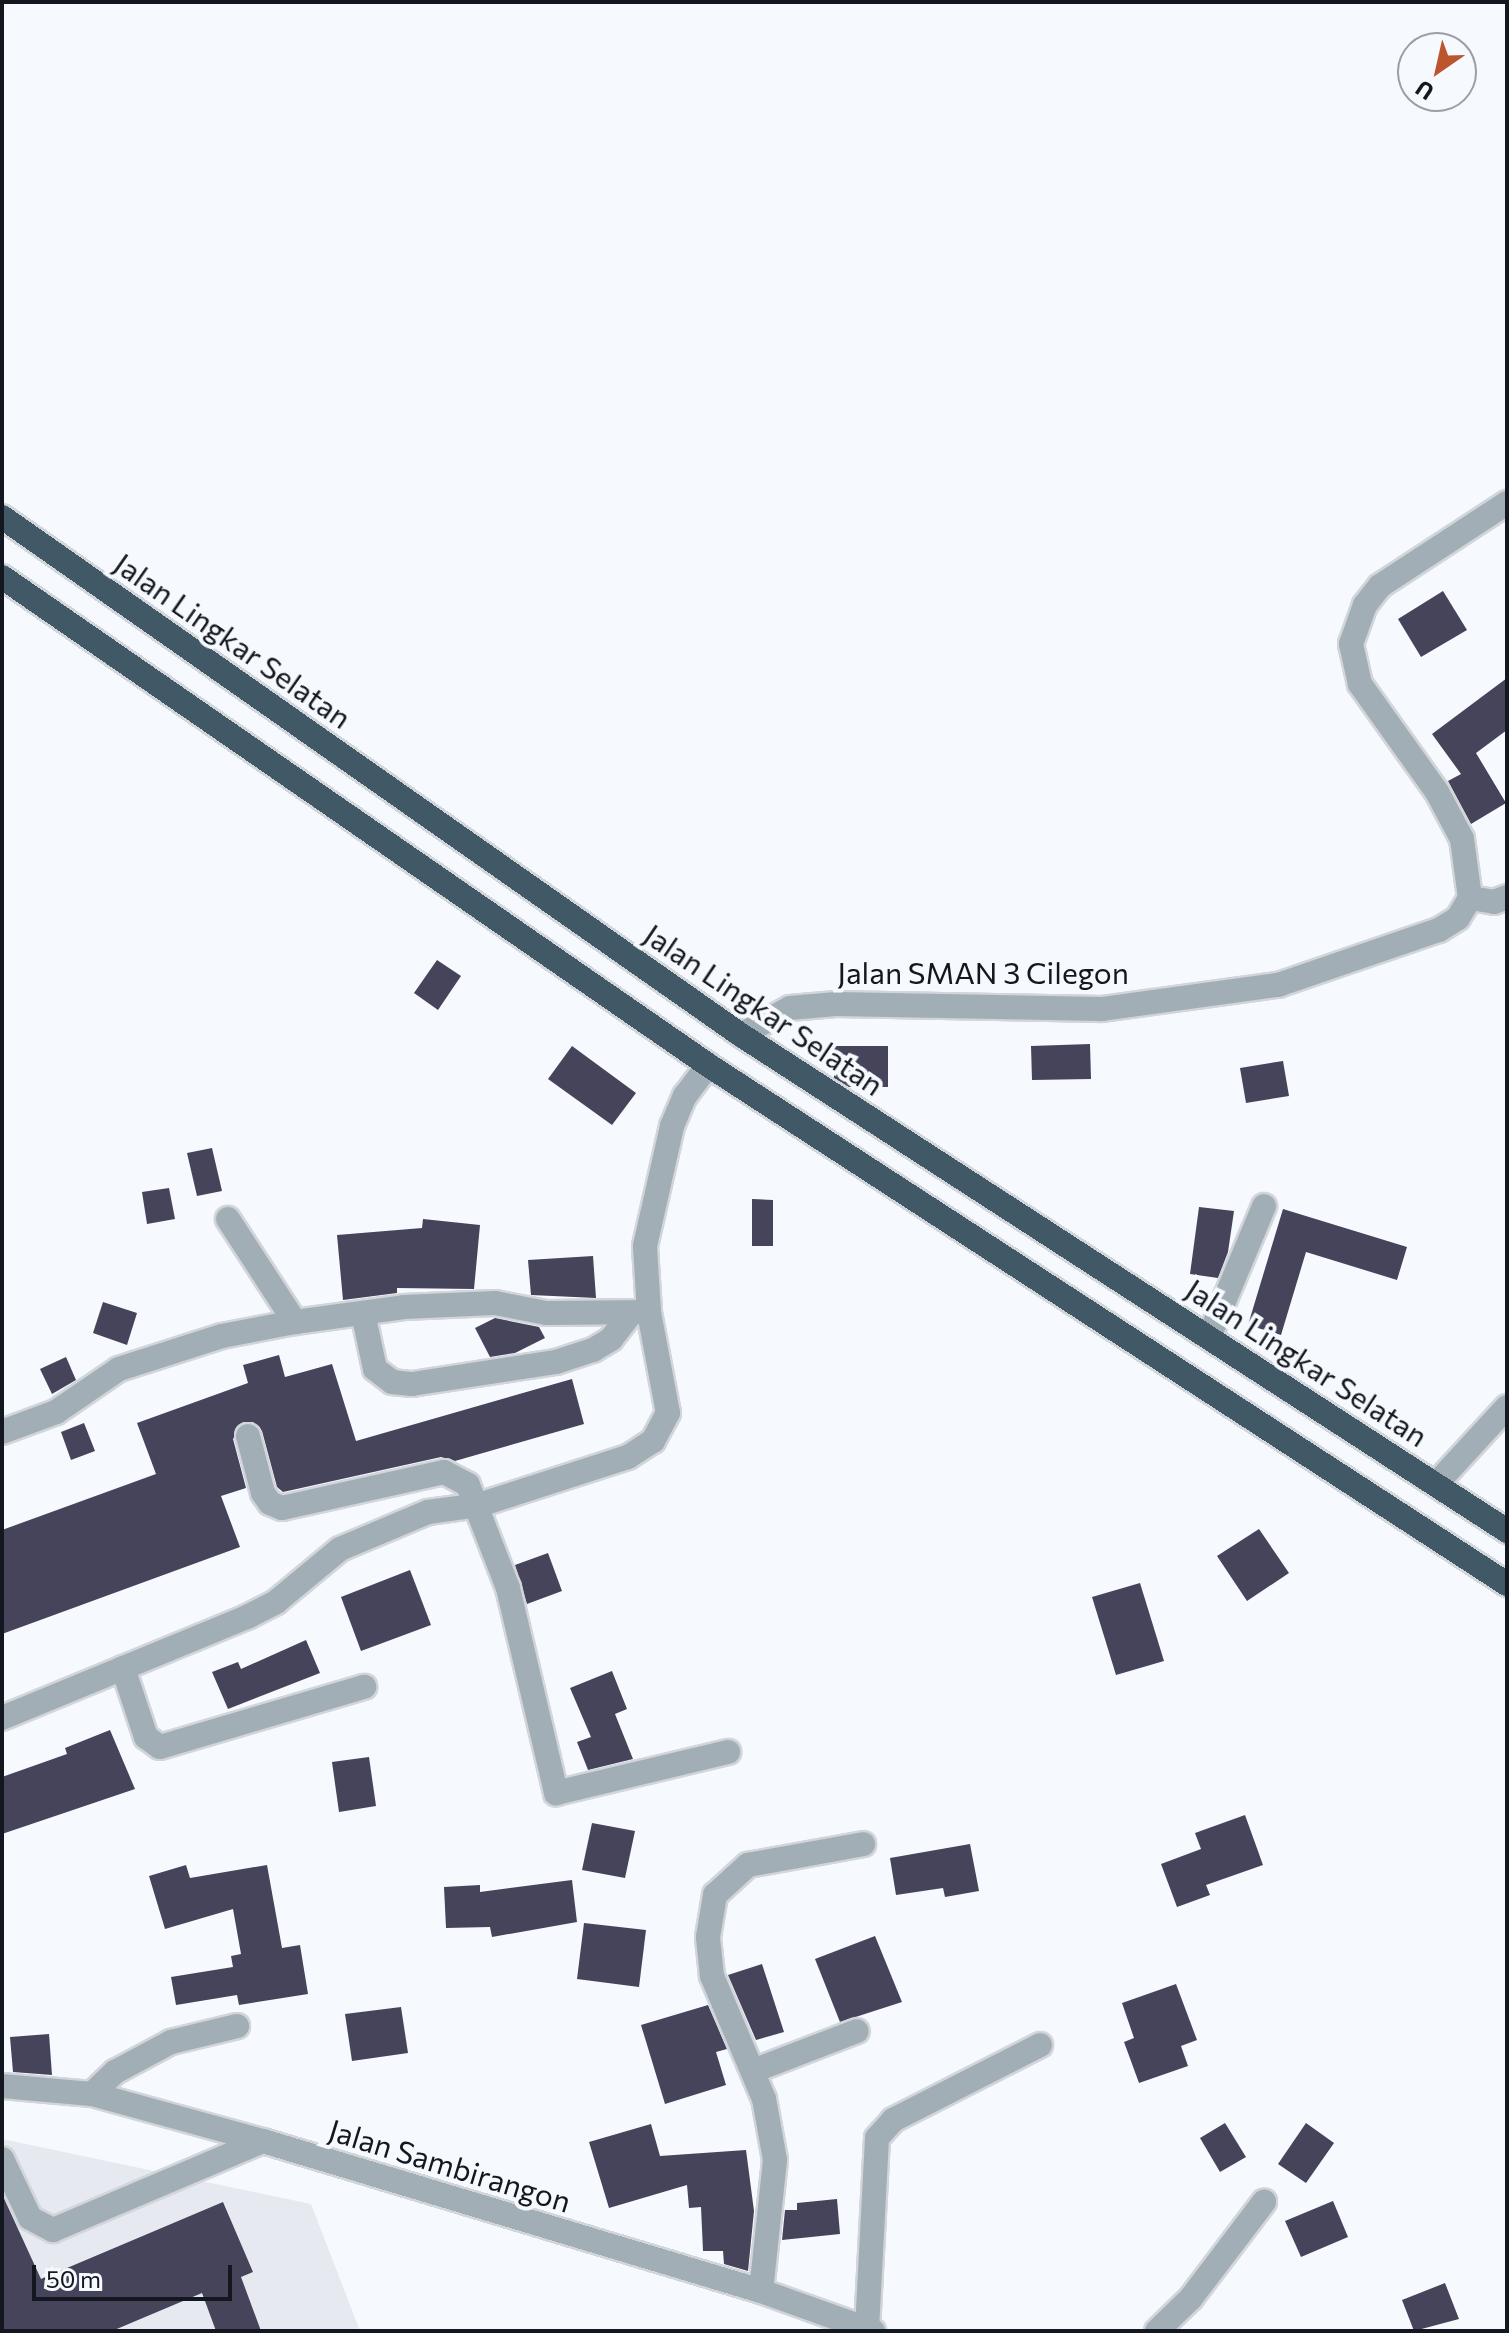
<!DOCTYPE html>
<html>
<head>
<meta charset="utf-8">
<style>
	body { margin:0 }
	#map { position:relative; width:1509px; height:2333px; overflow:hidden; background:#f6f9fe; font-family:Commissioner,sans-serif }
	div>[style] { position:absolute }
	.built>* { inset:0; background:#e6e9f0 }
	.building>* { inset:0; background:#46445a }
	.roads { filter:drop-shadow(2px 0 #d2d5da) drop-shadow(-2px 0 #d2d5da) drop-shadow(0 2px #d2d5da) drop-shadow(0 -2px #d2d5da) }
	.minor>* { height:24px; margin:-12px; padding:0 12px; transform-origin:12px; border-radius:12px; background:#a2aeb5 }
	.highway>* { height:24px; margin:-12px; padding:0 12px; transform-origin:12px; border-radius:12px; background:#415967 }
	span { translate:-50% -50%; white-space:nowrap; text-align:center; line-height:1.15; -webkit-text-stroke:8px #f6f9fe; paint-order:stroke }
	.street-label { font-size:30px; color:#131820 }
	.frame { position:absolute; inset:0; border:4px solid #131820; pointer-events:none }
	.north { position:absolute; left:1397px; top:32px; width:80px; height:80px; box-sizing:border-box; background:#f6f9fe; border:2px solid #9b9fa5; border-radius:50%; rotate:214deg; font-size:22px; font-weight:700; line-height:32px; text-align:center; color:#131820 }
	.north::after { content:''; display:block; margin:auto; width:28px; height:36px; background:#bc542d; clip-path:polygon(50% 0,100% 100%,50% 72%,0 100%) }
	.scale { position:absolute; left:32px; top:2265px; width:200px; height:36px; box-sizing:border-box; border:4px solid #131820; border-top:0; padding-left:10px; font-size:24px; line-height:28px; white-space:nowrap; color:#131820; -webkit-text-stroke:6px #f6f9fe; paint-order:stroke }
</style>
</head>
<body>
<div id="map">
	<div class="built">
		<div style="clip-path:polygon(2px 2139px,311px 2204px,360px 2331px,2px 2331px)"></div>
	</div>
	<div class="building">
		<div style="clip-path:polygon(1443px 591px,1467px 630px,1421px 657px,1398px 619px)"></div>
		<div style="clip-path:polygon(1507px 678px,1507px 730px,1476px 753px,1506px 803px,1471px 824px,1448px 781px,1461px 774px,1432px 734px)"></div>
		<div style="clip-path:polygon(437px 960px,461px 976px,438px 1010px,414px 993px)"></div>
		<div style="clip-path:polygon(1090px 1044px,1091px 1079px,1032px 1080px,1031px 1046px)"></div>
		<div style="clip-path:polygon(572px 1046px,636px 1093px,612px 1125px,548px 1079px)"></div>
		<div style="clip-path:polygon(834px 1046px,888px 1046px,888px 1087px,849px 1087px,834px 1078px)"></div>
		<div style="clip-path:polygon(1283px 1061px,1289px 1096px,1246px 1103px,1240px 1068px)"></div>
		<div style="clip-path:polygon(212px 1148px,222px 1191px,197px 1196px,187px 1153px)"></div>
		<div style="clip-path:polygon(169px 1188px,175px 1219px,147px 1224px,142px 1192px)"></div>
		<div style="clip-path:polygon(752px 1199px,773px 1200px,773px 1246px,752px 1246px)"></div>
		<div style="clip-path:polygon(1199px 1207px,1234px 1211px,1228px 1252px,1218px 1278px,1190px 1274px)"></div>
		<div style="clip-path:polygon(1283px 1209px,1407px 1247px,1397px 1280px,1306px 1252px,1281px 1335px,1248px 1325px)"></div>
		<div style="clip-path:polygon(423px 1219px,480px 1225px,474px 1289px,397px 1288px,397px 1293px,343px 1300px,337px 1235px,422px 1228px)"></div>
		<div style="clip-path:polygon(593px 1256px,596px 1298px,531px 1295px,528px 1260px)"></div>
		<div style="clip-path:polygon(103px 1302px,137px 1313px,127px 1345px,93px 1333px)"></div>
		<div style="clip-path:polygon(495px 1318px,539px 1327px,545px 1338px,515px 1353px,490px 1357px,475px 1328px)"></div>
		<div style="clip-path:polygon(279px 1355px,285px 1377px,332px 1364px,356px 1441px,572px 1379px,584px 1424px,455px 1461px,441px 1457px,283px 1492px,277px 1487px,262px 1431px,253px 1422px,243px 1422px,233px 1439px,246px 1488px,221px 1496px,240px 1547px,2px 1634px,2px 1530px,156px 1474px,137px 1423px,248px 1383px,243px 1365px)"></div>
		<div style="clip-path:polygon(66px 1357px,76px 1380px,52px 1394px,40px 1369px)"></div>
		<div style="clip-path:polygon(84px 1423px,95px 1451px,71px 1460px,61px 1432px)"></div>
		<div style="clip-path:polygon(1259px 1529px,1289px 1573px,1247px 1601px,1217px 1556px)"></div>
		<div style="clip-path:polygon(548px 1553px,562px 1591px,527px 1604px,515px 1565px)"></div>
		<div style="clip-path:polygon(410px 1570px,431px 1625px,361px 1651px,341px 1597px)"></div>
		<div style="clip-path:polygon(1140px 1583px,1164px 1661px,1116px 1675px,1092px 1597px)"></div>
		<div style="clip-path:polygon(306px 1640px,320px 1673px,228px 1709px,212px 1672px,238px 1662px,241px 1669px)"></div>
		<div style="clip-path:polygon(612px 1671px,627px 1709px,615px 1714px,633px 1759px,588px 1770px,577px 1742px,591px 1737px,570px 1688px)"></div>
		<div style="clip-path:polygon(110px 1730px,135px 1789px,2px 1834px,2px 1777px,67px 1754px,65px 1748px)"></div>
		<div style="clip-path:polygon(369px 1757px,376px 1806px,339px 1812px,332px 1762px)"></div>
		<div style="clip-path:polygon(1245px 1815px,1263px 1865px,1206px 1885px,1210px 1895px,1177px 1907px,1161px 1864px,1201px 1849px,1195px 1833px)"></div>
		<div style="clip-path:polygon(592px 1823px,635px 1831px,625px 1878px,582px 1870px)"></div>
		<div style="clip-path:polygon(970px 1844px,979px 1891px,945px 1897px,943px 1888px,896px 1895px,890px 1858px)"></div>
		<div style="clip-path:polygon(186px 1865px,190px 1878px,267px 1865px,282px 1948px,300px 1945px,308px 1994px,239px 2005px,237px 1995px,176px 2005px,171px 1977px,233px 1967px,231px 1956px,241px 1954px,233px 1909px,165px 1929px,149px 1876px)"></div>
		<div style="clip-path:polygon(572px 1880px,577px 1922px,492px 1937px,490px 1927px,446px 1928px,444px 1887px,480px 1885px,480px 1892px)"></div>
		<div style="clip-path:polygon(584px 1923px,646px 1930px,639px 1987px,577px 1979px)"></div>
		<div style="clip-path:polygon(875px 1936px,902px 2002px,840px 2022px,815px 1959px)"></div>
		<div style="clip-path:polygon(762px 1964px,784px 2032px,756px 2040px,728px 1975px)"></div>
		<div style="clip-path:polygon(1176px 1984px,1197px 2040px,1181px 2046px,1188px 2066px,1139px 2083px,1124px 2042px,1134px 2038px,1122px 2003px)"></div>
		<div style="clip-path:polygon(708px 2005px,727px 2049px,716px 2052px,726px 2085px,665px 2104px,641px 2025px)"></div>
		<div style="clip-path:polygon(401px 2007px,408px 2053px,352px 2061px,345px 2014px)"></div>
		<div style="clip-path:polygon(49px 2034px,52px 2075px,13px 2072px,10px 2037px)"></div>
		<div style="clip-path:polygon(1225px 2123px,1246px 2157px,1220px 2172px,1200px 2138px)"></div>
		<div style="clip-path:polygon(1306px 2123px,1334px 2143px,1306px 2183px,1278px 2164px)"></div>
		<div style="clip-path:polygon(651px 2124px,660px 2156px,746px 2150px,754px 2211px,748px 2271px,724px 2264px,723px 2251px,703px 2251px,701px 2207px,689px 2208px,687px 2185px,609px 2208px,589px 2142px)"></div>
		<div style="clip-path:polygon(2px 2194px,41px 2279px,223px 2202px,253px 2272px,241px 2277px,261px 2331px,216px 2331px,202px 2293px,112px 2331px,2px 2331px)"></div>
		<div style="clip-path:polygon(837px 2199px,840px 2234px,782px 2240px,785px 2210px,797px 2210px,797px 2203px)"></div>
		<div style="clip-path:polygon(1333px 2201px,1348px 2237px,1301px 2257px,1285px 2221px)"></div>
		<div style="clip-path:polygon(1445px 2283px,1459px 2319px,1414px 2331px,1402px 2300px)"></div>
	</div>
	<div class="roads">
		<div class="minor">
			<div style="left:1470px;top:898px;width:24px;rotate:9deg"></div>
			<div style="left:1494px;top:902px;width:14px;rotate:-21deg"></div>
			<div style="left:741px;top:1035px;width:56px;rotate:-28.9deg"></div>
			<div style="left:790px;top:1008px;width:46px;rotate:-5deg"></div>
			<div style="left:836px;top:1004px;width:266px;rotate:1.1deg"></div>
			<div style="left:1102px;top:1009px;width:178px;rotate:-7.8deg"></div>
			<div style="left:1278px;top:985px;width:170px;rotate:-18.9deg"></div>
			<div style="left:1439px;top:930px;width:22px;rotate:-32deg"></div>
			<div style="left:1458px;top:918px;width:23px;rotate:-59deg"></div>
			<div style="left:1470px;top:898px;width:60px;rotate:-97.7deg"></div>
			<div style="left:1462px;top:839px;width:53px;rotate:-118deg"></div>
			<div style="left:1437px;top:792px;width:133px;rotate:-125.5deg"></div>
			<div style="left:1360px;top:684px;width:41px;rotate:-102.7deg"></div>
			<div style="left:1351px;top:644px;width:41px;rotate:-70.3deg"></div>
			<div style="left:1365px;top:605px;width:24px;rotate:-52deg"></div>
			<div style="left:1380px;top:586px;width:152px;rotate:-33.2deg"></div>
			<div style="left:228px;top:1219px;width:123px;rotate:57deg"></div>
			<div style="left:363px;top:1313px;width:57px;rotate:77.9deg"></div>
			<div style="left:375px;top:1369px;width:21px;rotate:37deg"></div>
			<div style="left:392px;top:1382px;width:20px;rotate:6deg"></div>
			<div style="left:412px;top:1384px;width:146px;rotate:-8.7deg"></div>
			<div style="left:556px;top:1362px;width:39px;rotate:-18deg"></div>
			<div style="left:593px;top:1350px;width:21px;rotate:-31deg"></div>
			<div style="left:611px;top:1339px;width:31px;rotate:-52deg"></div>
			<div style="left:1209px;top:1337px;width:142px;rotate:-67.2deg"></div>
			<div style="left:2px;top:1432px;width:58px;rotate:-20.3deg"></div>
			<div style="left:56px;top:1412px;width:76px;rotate:-34.3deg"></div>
			<div style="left:119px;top:1369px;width:108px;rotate:-17.8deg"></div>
			<div style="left:222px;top:1336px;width:74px;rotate:-10.9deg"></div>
			<div style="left:295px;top:1322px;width:110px;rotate:-7.8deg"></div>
			<div style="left:404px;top:1307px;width:91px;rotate:-2.5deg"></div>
			<div style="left:495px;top:1303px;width:52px;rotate:11.1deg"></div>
			<div style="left:546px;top:1313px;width:103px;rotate:-0.6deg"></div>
			<div style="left:248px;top:1436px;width:59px;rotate:75.3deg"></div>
			<div style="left:263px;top:1493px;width:12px;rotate:55deg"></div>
			<div style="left:270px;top:1503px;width:13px;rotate:23deg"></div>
			<div style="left:282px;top:1508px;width:166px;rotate:-12.5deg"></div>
			<div style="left:444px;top:1472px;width:27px;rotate:28deg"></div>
			<div style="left:468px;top:1485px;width:110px;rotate:68.8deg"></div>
			<div style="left:508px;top:1588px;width:211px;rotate:76.8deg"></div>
			<div style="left:556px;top:1793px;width:177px;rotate:-13.4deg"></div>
			<div style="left:1437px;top:1483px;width:103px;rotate:-47.4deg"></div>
			<div style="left:123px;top:1668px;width:73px;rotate:71.6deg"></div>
			<div style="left:146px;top:1737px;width:17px;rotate:36deg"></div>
			<div style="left:160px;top:1747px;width:213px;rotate:-16.4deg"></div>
			<div style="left:2px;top:1718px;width:265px;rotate:-22.4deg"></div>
			<div style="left:247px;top:1617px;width:33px;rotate:-27deg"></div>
			<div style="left:276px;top:1602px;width:83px;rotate:-39.6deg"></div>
			<div style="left:340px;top:1549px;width:95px;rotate:-22.8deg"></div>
			<div style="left:428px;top:1512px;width:51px;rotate:-7.8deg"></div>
			<div style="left:479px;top:1505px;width:157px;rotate:-17.9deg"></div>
			<div style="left:628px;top:1457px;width:30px;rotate:-33deg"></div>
			<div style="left:653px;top:1441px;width:32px;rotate:-62deg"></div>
			<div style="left:668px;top:1413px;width:103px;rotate:-100.7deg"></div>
			<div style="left:649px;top:1312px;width:66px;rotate:-93.5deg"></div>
			<div style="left:645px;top:1246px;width:123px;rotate:-77.3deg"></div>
			<div style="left:672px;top:1126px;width:33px;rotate:-67deg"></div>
			<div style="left:685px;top:1096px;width:39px;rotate:-53deg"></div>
			<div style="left:753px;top:2071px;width:111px;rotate:-21deg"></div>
			<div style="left:2px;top:2086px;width:90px;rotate:5.1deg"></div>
			<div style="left:92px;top:2094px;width:177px;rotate:15.4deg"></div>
			<div style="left:263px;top:2141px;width:520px;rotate:16.76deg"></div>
			<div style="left:761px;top:2291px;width:119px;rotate:19.7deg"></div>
			<div style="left:92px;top:2094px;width:32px;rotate:-44deg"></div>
			<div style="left:115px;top:2072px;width:64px;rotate:-28.2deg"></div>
			<div style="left:171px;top:2042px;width:68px;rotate:-13.6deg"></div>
			<div style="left:2px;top:2159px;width:65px;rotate:64.6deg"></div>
			<div style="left:30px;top:2218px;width:26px;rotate:28deg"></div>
			<div style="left:53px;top:2230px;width:228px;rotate:-23deg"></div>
			<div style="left:761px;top:2291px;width:132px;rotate:-83.9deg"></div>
			<div style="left:775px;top:2160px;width:62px;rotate:-100.2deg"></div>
			<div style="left:764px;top:2099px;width:134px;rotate:-112.9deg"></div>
			<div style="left:712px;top:1976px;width:39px;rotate:-96deg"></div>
			<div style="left:708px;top:1937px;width:43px;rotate:-80.5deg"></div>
			<div style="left:715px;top:1895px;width:45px;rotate:-42.3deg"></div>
			<div style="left:748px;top:1865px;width:117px;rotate:-10.3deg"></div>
			<div style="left:867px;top:2329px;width:191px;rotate:-87deg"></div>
			<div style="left:877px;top:2138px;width:24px;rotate:-48deg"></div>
			<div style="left:893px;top:2120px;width:165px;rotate:-27deg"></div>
			<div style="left:1157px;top:2331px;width:47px;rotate:-44.1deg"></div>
			<div style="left:1191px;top:2298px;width:121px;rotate:-52.8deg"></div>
		</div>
		<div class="highway">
			<div style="left:2px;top:517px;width:902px;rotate:35.03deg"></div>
			<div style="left:741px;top:1035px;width:913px;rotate:32.92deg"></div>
			<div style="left:2px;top:577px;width:858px;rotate:34.65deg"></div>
			<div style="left:708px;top:1065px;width:953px;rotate:33.01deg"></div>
		</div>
	</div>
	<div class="street-label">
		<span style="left:233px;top:640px;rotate:35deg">Jalan Lingkar Selatan</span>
		<span style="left:983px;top:972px">Jalan SMAN 3 Cilegon</span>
		<span style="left:764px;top:1009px;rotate:34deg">Jalan Lingkar Selatan</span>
		<span style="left:1307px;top:1362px;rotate:33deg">Jalan Lingkar Selatan</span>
		<span style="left:450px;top:2165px;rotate:17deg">Jalan Sambirangon</span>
	</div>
	<div class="frame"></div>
	<div class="north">U</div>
	<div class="scale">50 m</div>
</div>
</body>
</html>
